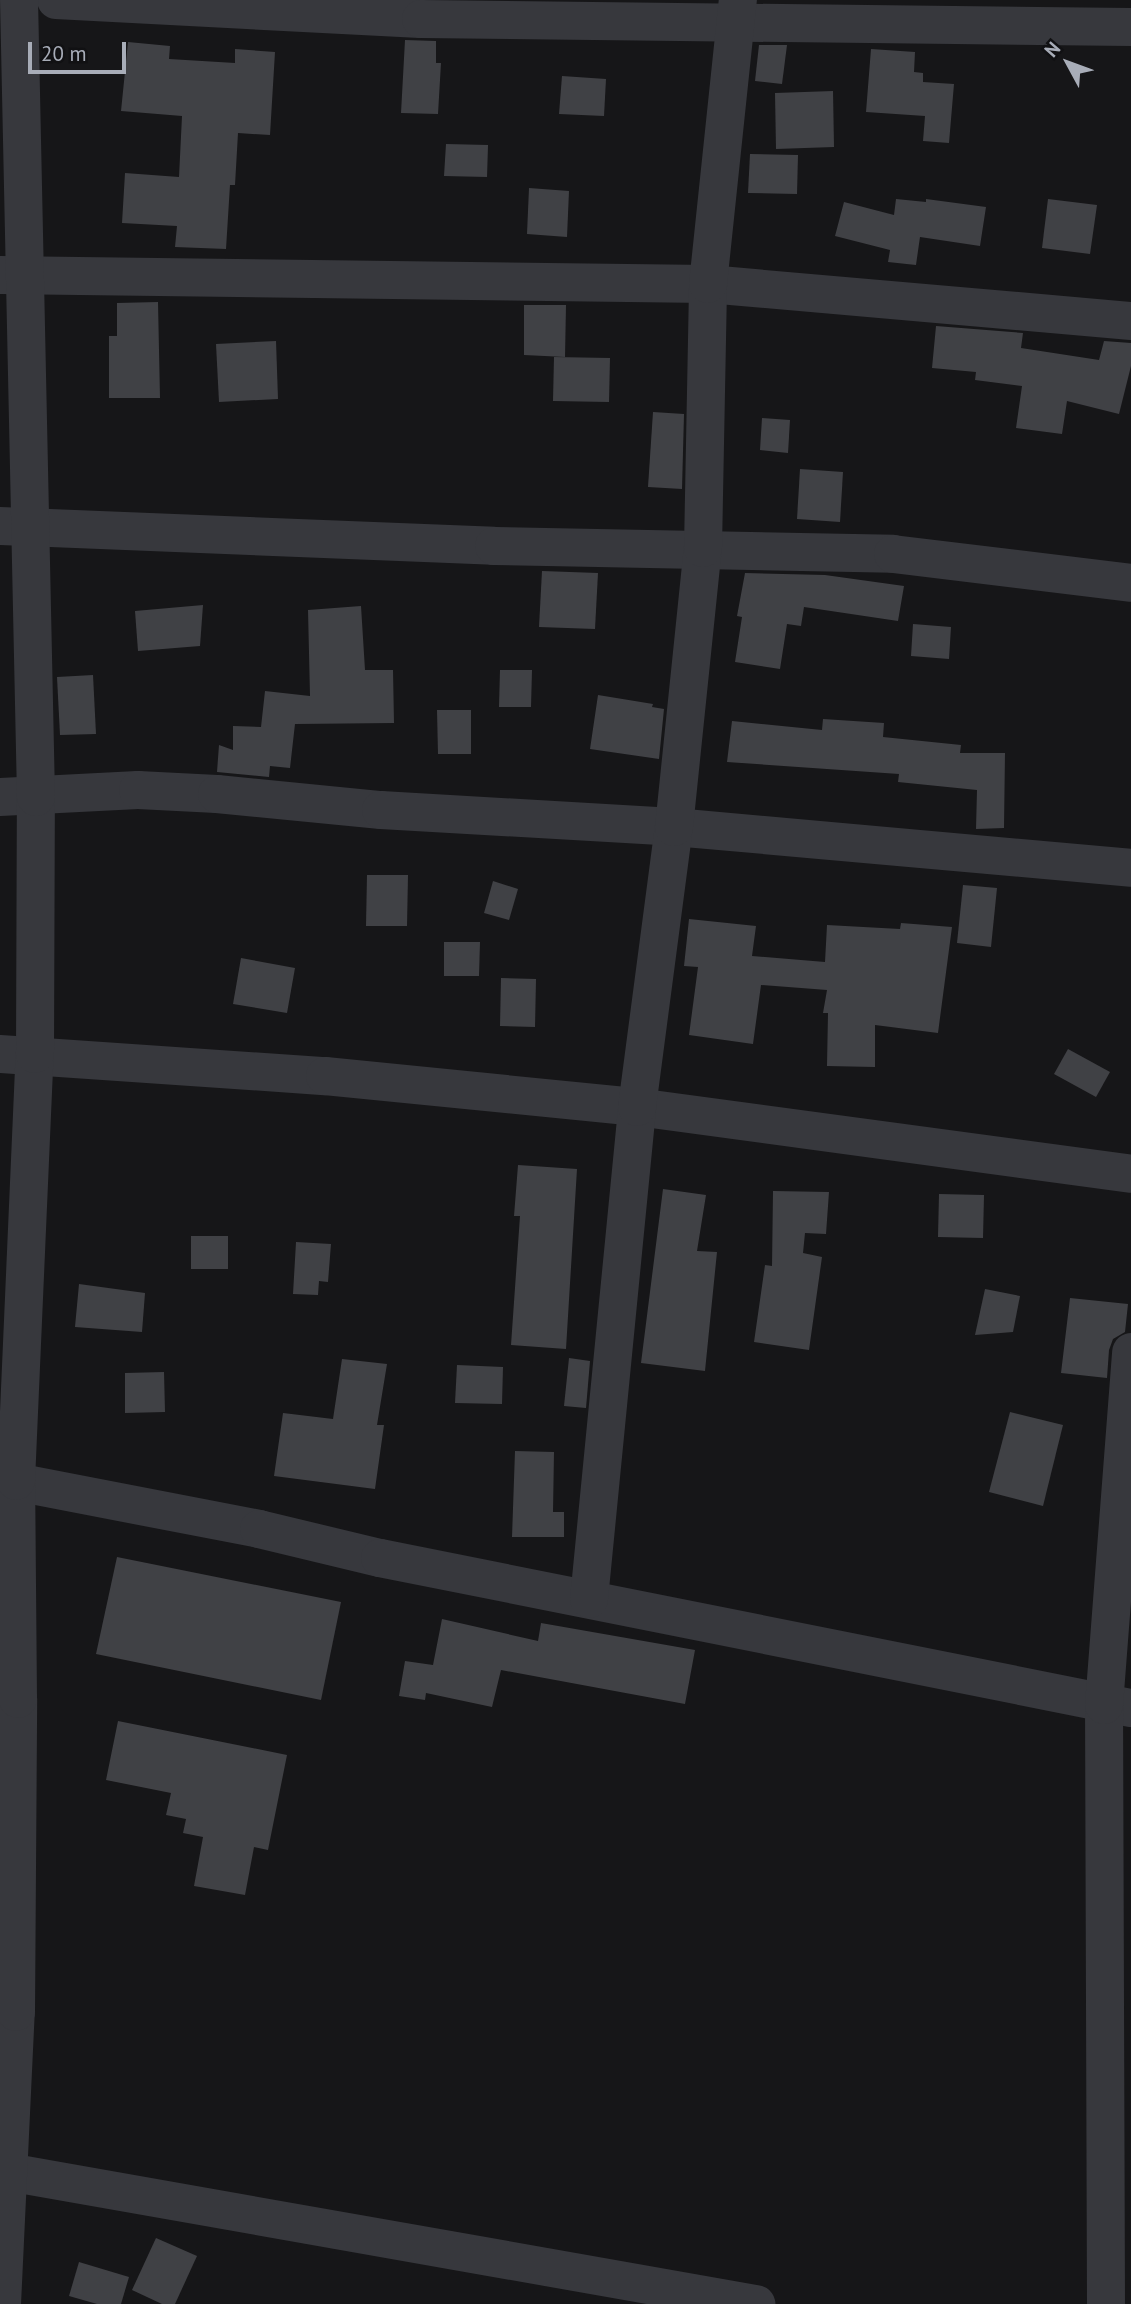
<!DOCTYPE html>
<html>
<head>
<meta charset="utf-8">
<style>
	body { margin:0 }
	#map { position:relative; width:1131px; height:2304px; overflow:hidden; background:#161618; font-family:"PT Sans",sans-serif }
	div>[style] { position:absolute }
	.building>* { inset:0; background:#404145 }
	.minor>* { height:38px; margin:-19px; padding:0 19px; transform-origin:19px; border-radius:19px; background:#37383d }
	span { translate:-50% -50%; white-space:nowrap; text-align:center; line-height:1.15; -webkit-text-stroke:7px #111113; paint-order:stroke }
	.north { position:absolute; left:1033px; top:28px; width:70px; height:70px; -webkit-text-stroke:5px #111113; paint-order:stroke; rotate:311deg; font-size:19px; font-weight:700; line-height:28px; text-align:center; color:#a8adb8 }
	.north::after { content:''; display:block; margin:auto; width:24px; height:32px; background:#a8adb8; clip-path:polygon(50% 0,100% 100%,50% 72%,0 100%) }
	.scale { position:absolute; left:28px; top:42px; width:98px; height:32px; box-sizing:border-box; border:4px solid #a8adb8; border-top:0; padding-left:9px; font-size:21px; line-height:24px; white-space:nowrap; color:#a8adb8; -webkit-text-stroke:5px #111113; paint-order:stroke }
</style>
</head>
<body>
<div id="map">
	<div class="building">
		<div style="clip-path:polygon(405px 40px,436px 41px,436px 63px,441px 63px,438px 114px,401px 113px)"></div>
		<div style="clip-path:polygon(128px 42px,170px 46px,169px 59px,235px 63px,235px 49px,275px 52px,270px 135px,238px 133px,235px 185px,230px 185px,226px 249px,175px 247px,177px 226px,122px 223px,125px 173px,179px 177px,182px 116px,121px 111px)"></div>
		<div style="clip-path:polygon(759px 45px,787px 45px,782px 84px,755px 81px)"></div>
		<div style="clip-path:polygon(871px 49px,915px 52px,914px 72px,923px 73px,923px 82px,954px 84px,949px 143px,923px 141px,925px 116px,866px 112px)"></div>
		<div style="clip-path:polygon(562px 76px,606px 79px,604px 116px,559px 114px)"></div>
		<div style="clip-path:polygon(833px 91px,834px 147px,776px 149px,775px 93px)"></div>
		<div style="clip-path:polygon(446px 144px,488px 145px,487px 177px,444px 176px)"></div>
		<div style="clip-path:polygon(750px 154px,798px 155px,797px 194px,748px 193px)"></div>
		<div style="clip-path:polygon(529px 188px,569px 191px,567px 237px,527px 234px)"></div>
		<div style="clip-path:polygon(896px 199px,926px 202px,926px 199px,986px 207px,980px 246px,920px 237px,916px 265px,888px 262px,890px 250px,835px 236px,844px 202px,894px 215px)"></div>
		<div style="clip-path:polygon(1048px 199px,1097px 205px,1090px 254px,1042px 248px)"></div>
		<div style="clip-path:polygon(158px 302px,160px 398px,109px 398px,109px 336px,117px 336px,117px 303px)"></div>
		<div style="clip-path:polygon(524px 305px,566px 305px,565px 357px,524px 355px)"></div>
		<div style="clip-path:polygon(936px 326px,1023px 333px,1021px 348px,1099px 360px,1104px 341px,1131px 343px,1131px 366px,1119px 414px,1067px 401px,1062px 434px,1016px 428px,1022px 386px,975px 380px,976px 372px,932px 368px)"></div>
		<div style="clip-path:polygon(276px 341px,278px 399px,219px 402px,216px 344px)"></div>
		<div style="clip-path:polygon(554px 357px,610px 358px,609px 402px,553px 401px)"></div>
		<div style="clip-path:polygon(653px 412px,684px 414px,682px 489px,648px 487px)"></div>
		<div style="clip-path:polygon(762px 418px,790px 420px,788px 453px,760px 450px)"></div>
		<div style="clip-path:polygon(800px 469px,843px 472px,840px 522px,797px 519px)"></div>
		<div style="clip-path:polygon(542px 571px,598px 573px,595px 629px,539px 627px)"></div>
		<div style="clip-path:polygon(745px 573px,825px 575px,904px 586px,898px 621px,804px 607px,801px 626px,787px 624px,780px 669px,735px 662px,742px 617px,737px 616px)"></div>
		<div style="clip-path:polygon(203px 605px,200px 646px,138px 651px,135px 611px)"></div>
		<div style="clip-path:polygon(361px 606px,365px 670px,393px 670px,394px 723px,295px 724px,290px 768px,270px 766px,269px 777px,217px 772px,219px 745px,233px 750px,233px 726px,261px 727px,265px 691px,310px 696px,308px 610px)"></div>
		<div style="clip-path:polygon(913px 624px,951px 627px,949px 659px,911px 656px)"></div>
		<div style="clip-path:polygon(500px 670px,532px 670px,531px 707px,499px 707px)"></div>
		<div style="clip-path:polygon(93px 675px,96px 734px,60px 735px,57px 677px)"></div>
		<div style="clip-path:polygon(598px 695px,653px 704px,652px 707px,664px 709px,659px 759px,590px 749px)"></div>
		<div style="clip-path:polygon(437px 710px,471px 710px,471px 754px,438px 754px)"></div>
		<div style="clip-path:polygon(823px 719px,884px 723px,883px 737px,961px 745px,960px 753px,1005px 753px,1004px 828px,976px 829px,977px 790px,898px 782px,899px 774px,727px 762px,732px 721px,822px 730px)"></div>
		<div style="clip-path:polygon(367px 875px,408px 875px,407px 926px,366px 926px)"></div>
		<div style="clip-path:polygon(493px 881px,518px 889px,509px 920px,484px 913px)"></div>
		<div style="clip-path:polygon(963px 885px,997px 888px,991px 947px,957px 943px)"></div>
		<div style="clip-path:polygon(689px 919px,756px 926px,752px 956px,825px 962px,827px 925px,900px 929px,901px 923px,952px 927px,938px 1033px,875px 1025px,875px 1067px,827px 1066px,828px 1013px,823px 1013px,827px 990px,761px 985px,753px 1044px,689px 1035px,698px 967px,684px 966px)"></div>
		<div style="clip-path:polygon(444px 942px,480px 942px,479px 976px,444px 976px)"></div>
		<div style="clip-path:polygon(241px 958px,295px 968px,287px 1013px,233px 1004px)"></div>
		<div style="clip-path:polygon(501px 978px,536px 979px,535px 1027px,500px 1026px)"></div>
		<div style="clip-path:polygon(1068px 1049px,1110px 1072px,1096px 1097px,1054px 1074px)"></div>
		<div style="clip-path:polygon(518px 1165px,577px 1169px,566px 1349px,511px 1345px,520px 1216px,514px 1216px)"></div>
		<div style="clip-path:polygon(663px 1189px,706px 1195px,697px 1251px,717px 1252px,705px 1371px,641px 1363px)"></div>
		<div style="clip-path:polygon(773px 1191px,829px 1192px,826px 1234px,805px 1233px,803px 1253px,822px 1257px,809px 1350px,754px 1342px,765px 1265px,772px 1266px)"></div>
		<div style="clip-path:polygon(939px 1194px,984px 1195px,983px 1238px,938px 1237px)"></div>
		<div style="clip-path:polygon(191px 1236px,228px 1236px,228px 1269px,191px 1269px)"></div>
		<div style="clip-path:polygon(296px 1242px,331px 1244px,328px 1282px,319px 1281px,318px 1295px,293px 1294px)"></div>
		<div style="clip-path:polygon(79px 1284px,145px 1293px,142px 1332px,75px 1327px)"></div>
		<div style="clip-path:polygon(985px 1289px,1020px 1296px,1013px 1332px,975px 1335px)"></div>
		<div style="clip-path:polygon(1070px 1298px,1128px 1304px,1125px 1332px,1113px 1339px,1109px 1350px,1107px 1378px,1061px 1373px)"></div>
		<div style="clip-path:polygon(569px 1358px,590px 1361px,586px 1408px,564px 1406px)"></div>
		<div style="clip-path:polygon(342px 1359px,387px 1364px,377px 1425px,384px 1425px,375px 1489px,274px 1476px,283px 1413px,333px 1419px)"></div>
		<div style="clip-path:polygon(457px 1365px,503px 1367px,502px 1404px,455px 1403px)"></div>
		<div style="clip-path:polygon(164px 1372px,165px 1412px,125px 1413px,125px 1373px)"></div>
		<div style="clip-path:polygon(1010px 1412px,1063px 1425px,1043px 1506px,989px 1492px)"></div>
		<div style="clip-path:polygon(515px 1451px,554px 1452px,553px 1512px,564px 1512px,564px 1537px,512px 1537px)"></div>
		<div style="clip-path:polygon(117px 1557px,341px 1602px,321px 1700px,96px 1654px)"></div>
		<div style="clip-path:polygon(442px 1619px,538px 1641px,541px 1623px,695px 1650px,685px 1704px,501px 1670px,492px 1707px,426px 1693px,425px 1700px,399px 1696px,405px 1661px,433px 1665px)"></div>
		<div style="clip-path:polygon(118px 1721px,287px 1755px,268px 1850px,254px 1847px,245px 1895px,194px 1886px,203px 1837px,183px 1833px,186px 1819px,166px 1815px,171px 1793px,106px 1780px)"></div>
		<div style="clip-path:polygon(156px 2238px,197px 2256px,175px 2304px,162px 2304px,132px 2290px)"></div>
		<div style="clip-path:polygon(79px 2262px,129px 2277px,121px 2304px,97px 2304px,69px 2296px)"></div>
	</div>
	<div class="minor">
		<div style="left:56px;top:0;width:365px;rotate:3deg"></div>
		<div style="left:421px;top:19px;width:710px;rotate:0.65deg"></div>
		<div style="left:1px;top:275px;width:707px;rotate:0.73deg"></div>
		<div style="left:708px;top:284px;width:425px;rotate:5deg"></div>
		<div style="left:0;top:526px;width:494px;rotate:2.3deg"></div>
		<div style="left:494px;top:546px;width:399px;rotate:1.1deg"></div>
		<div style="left:893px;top:554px;width:240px;rotate:6.9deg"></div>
		<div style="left:0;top:797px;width:138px;rotate:-2.9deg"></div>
		<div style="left:138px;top:790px;width:79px;rotate:2.9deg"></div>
		<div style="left:217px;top:794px;width:165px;rotate:5.6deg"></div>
		<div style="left:381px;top:810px;width:293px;rotate:3.3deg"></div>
		<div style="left:674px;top:827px;width:459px;rotate:5.1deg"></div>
		<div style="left:0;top:1054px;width:326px;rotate:3.9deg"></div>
		<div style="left:325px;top:1076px;width:314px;rotate:5.7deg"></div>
		<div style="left:637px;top:1107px;width:499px;rotate:7.7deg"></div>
		<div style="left:0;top:1479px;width:264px;rotate:10.9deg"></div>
		<div style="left:259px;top:1529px;width:124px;rotate:13.5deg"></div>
		<div style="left:380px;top:1558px;width:766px;rotate:11.3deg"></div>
		<div style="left:589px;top:1599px;width:494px;rotate:-84.4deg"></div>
		<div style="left:637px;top:1107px;width:282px;rotate:-82.5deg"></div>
		<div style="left:674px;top:827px;width:281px;rotate:-84.1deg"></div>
		<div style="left:703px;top:548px;width:264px;rotate:-88.9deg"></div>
		<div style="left:708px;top:284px;width:286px;rotate:-84deg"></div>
		<div style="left:8px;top:2172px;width:760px;rotate:10.01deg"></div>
		<div style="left:2px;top:2304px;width:292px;rotate:-87.3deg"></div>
		<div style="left:16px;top:2012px;width:313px;rotate:-89.6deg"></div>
		<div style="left:18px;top:1699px;width:218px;rotate:-90.5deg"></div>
		<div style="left:16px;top:1481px;width:427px;rotate:-87.5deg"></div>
		<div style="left:35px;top:1054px;width:257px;rotate:-89.8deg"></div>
		<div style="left:36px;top:797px;width:797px;rotate:-91.22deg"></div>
		<div style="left:1106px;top:2304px;width:599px;rotate:-90.19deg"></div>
		<div style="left:1104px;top:1705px;width:354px;rotate:-85.6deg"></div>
	</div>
	<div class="north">N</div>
	<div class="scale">20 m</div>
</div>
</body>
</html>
